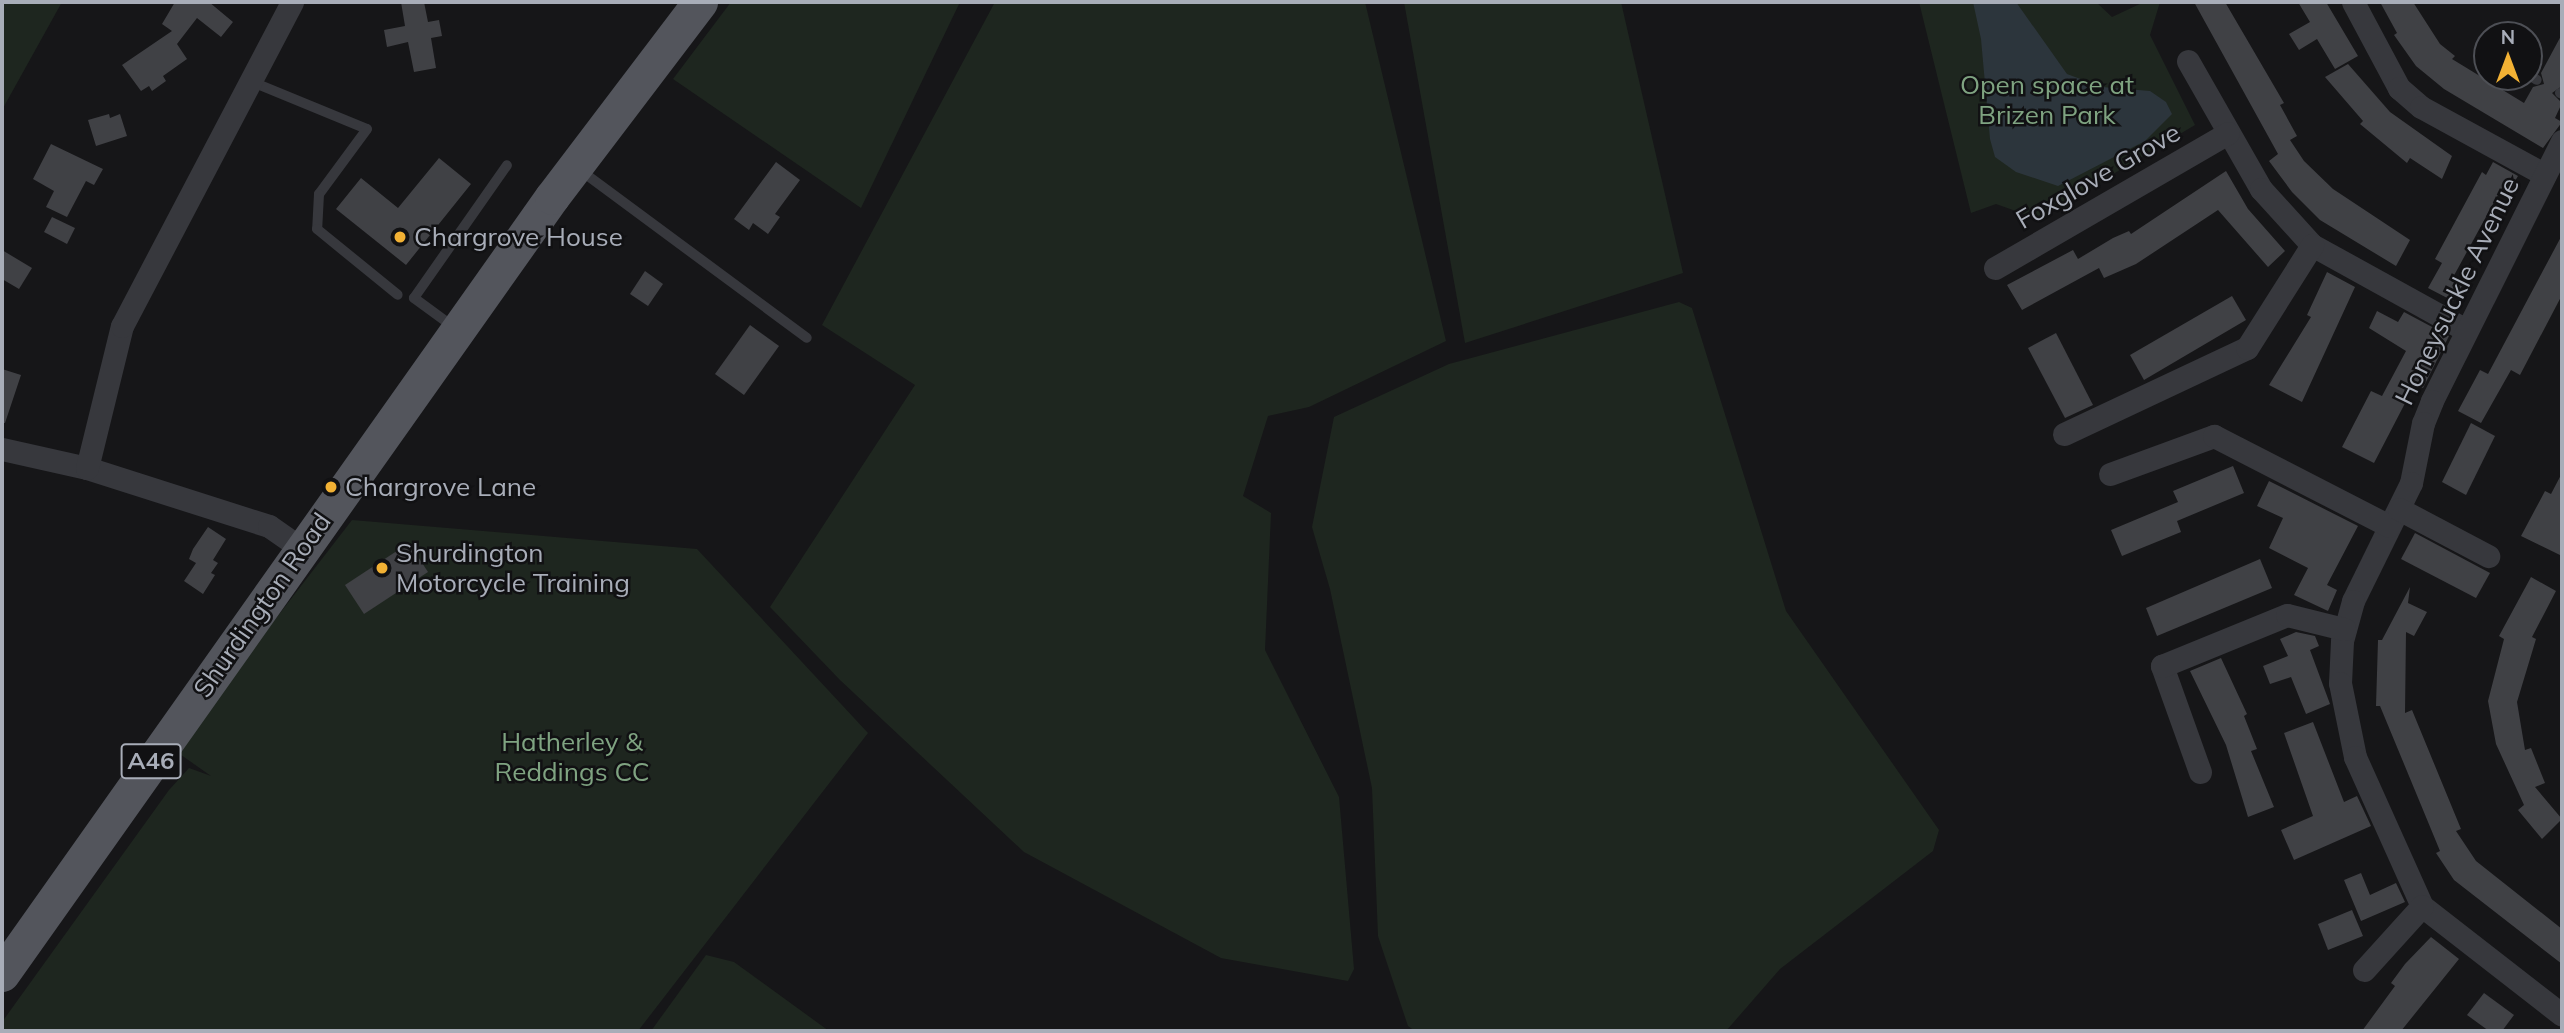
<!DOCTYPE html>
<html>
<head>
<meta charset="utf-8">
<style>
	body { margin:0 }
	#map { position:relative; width:2564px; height:1033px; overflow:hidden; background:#161618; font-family:Mulish,sans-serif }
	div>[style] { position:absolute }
	.green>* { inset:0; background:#1e261f }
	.water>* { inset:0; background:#2c353c }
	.building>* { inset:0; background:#404145 }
	.service>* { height:10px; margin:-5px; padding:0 5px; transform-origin:5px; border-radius:5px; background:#37383d }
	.minor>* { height:23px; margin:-11.5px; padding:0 11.5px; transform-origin:11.5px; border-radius:11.5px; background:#37383d }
	.primary>* { height:35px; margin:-17.5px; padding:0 17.5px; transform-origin:17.5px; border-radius:17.5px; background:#53555c }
	.dots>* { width:19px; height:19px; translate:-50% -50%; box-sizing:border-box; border:4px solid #111113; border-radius:50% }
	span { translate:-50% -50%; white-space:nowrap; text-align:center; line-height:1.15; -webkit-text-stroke:5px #111113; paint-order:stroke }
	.shield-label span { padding:2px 5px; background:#111113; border:2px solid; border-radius:5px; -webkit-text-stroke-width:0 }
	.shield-label { font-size:24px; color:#a8adb8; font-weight:700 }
	.park-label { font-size:26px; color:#7fa381 }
	.street-label { font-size:26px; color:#a8adb8 }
	.poi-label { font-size:26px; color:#a8adb8 }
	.left { translate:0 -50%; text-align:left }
	.frame { position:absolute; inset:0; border:4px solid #a8adb8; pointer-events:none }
	.north { position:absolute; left:2473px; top:21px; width:70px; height:70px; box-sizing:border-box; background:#111113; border:2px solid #4d4f55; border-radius:50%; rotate:0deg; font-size:19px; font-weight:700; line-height:28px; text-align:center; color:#a8adb8 }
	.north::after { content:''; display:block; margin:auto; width:24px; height:32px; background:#f2b134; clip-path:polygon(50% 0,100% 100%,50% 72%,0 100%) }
</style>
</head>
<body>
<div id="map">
	<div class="green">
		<div style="clip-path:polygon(2px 2px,62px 2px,2px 110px)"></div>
		<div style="clip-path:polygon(731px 2px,960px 2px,861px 208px,673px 79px)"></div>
		<div style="clip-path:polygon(995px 2px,1365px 2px,1446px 341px,1309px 407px,1268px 416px,1243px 496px,1271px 513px,1265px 650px,1339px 797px,1354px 969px,1348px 981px,1221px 958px,1024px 852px,840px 680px,770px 607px,915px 385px,822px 325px)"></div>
		<div style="clip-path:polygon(1404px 2px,1621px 2px,1683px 273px,1465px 343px)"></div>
		<div style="clip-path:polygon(1919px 2px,2096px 2px,2112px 17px,2144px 2px,2160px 2px,2150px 35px,2195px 125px,2038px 219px,1996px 204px,1971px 213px)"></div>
		<div style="clip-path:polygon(1679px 302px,1692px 308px,1786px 611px,1939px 830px,1933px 851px,1780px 969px,1726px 1031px,1415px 1031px,1408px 1026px,1378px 936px,1372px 788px,1330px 589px,1312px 527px,1334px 417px,1449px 364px)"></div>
		<div style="clip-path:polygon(352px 520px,697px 549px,868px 733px,638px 1031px,2px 1031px,2px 1022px,169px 790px,189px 768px,211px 776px,174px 750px)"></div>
		<div style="clip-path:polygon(706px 955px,734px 962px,829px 1031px,651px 1031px)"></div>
	</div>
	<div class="water">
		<div style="clip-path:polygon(1973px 2px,2016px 2px,2067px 74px,2102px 87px,2150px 91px,2166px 102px,2172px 114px,2145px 141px,2058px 186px,2016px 172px,1995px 157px,1990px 139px,1981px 39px)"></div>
	</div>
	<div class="building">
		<div style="clip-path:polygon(175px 2px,209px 2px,233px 22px,221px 37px,197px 18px,177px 44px,187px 59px,163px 76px,166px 81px,152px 91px,149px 86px,141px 91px,122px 65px,172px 31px,162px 24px)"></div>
		<div style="clip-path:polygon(401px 2px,424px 2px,428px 22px,439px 20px,442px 36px,431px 38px,436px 68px,414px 72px,408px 42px,387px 47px,384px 30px,405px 26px)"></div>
		<div style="clip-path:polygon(2194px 2px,2225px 2px,2284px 103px,2280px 105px,2297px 136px,2290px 140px,2304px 161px,2333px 189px,2410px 240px,2396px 266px,2320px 220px,2292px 192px,2269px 161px,2278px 154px)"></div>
		<div style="clip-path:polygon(2298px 2px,2326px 2px,2358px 56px,2335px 69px,2317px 39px,2299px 50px,2289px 34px,2310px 22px)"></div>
		<div style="clip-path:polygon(2380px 2px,2413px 2px,2440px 44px,2455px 56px,2452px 59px,2524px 103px,2533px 87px,2544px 84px,2541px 73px,2562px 34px,2562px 86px,2552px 93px,2562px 103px,2555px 118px,2562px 122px,2543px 148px,2444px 89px,2416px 66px,2394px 35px,2397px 33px)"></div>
		<div style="clip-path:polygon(2348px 64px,2390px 112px,2452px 156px,2442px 179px,2410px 158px,2407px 163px,2360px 124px,2363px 121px,2325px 77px)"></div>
		<div style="clip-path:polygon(109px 114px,110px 118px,120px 114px,127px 136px,96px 146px,88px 120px)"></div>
		<div style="clip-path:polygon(51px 144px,103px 169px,94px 185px,86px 181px,67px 217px,46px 207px,54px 191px,33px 179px)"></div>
		<div style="clip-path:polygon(439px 158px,471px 184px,406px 265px,336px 209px,361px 178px,398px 208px)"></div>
		<div style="clip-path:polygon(776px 162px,800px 180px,775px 214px,780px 217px,768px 234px,753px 223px,749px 230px,734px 219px)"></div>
		<div style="clip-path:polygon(2493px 162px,2518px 176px,2512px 186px,2505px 182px,2451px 281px,2462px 286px,2453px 301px,2428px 288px,2442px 263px,2435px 259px,2482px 172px,2486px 175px)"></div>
		<div style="clip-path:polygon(2226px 171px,2248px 209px,2285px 251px,2268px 267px,2218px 210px,2136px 264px,2104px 278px,2099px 268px,2022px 310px,2007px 285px,2073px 250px,2078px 259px,2113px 238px,2129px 231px,2131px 234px)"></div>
		<div style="clip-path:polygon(52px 217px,75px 228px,67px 244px,44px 232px)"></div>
		<div style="clip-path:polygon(2562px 235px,2562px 295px,2520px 375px,2511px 370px,2481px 423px,2458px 411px,2480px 370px,2488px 374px)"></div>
		<div style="clip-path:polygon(2px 250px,32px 268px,19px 289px,2px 279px)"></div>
		<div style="clip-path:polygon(645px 271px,663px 284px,648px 306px,630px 294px)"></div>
		<div style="clip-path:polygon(2327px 272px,2355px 287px,2302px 402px,2269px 385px,2311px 317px,2307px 315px)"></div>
		<div style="clip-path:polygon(2232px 296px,2246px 320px,2144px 380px,2130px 355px)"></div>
		<div style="clip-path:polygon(2377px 311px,2398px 322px,2404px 312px,2449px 336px,2423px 388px,2415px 384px,2374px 463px,2342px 447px,2371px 391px,2382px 396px,2406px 351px,2369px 328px)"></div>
		<div style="clip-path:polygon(750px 325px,779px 346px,744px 395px,715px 374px)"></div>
		<div style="clip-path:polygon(2056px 333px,2093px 405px,2065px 418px,2028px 348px)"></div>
		<div style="clip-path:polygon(2px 369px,21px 375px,5px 423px,2px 423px)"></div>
		<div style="clip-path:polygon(2471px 423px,2495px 436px,2466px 495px,2442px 482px)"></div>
		<div style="clip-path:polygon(2233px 466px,2244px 493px,2177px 521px,2181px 532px,2122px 556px,2111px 530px,2178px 502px,2173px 491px)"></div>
		<div style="clip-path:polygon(2562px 473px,2562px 556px,2521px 536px,2545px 491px,2551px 494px)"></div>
		<div style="clip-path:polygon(2269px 481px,2358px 526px,2327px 585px,2337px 590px,2328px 611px,2294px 595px,2308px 568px,2269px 548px,2283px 518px,2257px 506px)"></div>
		<div style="clip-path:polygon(208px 527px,226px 539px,213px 560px,218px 563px,211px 573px,215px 575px,203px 594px,184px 581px,196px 563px,189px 559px,193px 549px)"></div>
		<div style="clip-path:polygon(2415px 533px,2490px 573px,2476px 598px,2401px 559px)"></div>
		<div style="clip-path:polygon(409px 543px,428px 572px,364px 614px,345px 585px)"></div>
		<div style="clip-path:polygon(2260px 559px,2272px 588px,2157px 636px,2146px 608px)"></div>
		<div style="clip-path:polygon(2531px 577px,2556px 591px,2532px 637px,2536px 639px,2517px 702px,2525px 750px,2531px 748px,2545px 783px,2535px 787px,2562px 819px,2542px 839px,2518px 810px,2524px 805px,2496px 744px,2488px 701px,2504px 639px,2499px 636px)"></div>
		<div style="clip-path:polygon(2410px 587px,2408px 603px,2427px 612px,2414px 636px,2406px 632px,2405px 713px,2412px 710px,2461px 829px,2456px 831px,2476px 861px,2562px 929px,2562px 964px,2454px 880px,2436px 853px,2440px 851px,2421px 805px,2380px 706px,2376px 706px,2378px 640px,2382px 640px)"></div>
		<div style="clip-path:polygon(2296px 632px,2315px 636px,2319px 646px,2310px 650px,2330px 704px,2306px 714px,2291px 677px,2270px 684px,2263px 666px,2288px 656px,2280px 639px)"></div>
		<div style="clip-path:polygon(2221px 658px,2247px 714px,2244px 716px,2257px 749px,2251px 751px,2274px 807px,2248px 817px,2226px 745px,2190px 671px)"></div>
		<div style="clip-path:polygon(2313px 722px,2344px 802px,2357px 796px,2371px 826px,2294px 860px,2281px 830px,2313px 816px,2284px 733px)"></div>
		<div style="clip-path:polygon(2361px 873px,2370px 895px,2396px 883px,2405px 902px,2361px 921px,2344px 880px)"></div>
		<div style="clip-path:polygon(2352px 910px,2363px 936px,2328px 950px,2318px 924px)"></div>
		<div style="clip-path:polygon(2431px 937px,2459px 959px,2401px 1031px,2362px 1031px,2395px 986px,2391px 983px,2405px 964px)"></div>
		<div style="clip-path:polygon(2484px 993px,2514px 1015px,2502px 1031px,2489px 1031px,2467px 1015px)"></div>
	</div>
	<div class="service">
		<div style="left:2529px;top:75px;width:9px;rotate:32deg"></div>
		<div style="left:250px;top:81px;width:126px;rotate:22.3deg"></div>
		<div style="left:367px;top:129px;width:81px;rotate:126.4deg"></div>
		<div style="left:319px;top:194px;width:35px;rotate:93deg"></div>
		<div style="left:317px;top:229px;width:104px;rotate:39.2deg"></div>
		<div style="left:2560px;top:93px;width:2px;rotate:27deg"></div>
		<div style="left:580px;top:170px;width:282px;rotate:36.5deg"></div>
		<div style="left:455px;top:328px;width:51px;rotate:-143.8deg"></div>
		<div style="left:414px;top:298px;width:162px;rotate:-55deg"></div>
	</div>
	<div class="minor">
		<div style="left:2353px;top:2px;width:98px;rotate:61.9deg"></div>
		<div style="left:2399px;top:88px;width:29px;rotate:41deg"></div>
		<div style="left:2421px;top:107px;width:141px;rotate:28.7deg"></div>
		<div style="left:2188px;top:61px;width:147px;rotate:60.3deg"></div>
		<div style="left:2261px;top:189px;width:76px;rotate:47.7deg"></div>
		<div style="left:2312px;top:245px;width:176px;rotate:28.9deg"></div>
		<div style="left:2562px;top:141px;width:291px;rotate:116.6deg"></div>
		<div style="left:2432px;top:401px;width:24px;rotate:112deg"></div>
		<div style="left:2423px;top:423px;width:61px;rotate:101.3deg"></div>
		<div style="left:2411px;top:483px;width:131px;rotate:116.2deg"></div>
		<div style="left:2353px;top:601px;width:41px;rotate:105.4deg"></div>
		<div style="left:2342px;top:641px;width:42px;rotate:92.7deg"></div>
		<div style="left:2340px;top:683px;width:76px;rotate:78.5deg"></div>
		<div style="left:2355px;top:757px;width:163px;rotate:65.8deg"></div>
		<div style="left:2422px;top:906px;width:177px;rotate:37.9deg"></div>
		<div style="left:1995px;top:268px;width:269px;rotate:-30.1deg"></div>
		<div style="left:2064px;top:434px;width:202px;rotate:-25.2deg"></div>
		<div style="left:2247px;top:348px;width:122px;rotate:-57.7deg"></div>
		<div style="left:2px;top:449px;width:87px;rotate:12.6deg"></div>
		<div style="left:87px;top:468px;width:191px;rotate:17.7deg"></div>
		<div style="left:269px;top:526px;width:40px;rotate:34.9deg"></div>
		<div style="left:87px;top:468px;width:146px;rotate:-76.2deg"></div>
		<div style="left:122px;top:326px;width:366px;rotate:-62.3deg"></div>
		<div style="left:2110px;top:474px;width:111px;rotate:-20.1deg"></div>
		<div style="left:2214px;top:436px;width:197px;rotate:27.2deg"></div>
		<div style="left:2399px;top:509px;width:101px;rotate:27.8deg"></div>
		<div style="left:2200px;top:772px;width:113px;rotate:-109.7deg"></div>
		<div style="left:2162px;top:666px;width:135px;rotate:-22.2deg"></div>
		<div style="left:2287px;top:615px;width:59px;rotate:13.8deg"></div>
		<div style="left:2364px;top:970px;width:86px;rotate:-47.8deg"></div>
	</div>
	<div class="primary">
		<div style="left:2px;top:974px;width:952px;rotate:-54.71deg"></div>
		<div style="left:552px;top:197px;width:245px;rotate:-52.8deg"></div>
	</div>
	<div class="dots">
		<div style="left:400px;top:237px;background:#f2b134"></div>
		<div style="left:331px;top:487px;background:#f2b134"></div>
		<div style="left:382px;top:568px;background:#f2b134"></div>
	</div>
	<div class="shield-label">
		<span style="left:151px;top:761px">A46</span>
	</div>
	<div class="park-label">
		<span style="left:2047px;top:100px">Open space at<br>Brizen Park</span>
		<span style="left:572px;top:757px">Hatherley &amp;<br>Reddings CC</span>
	</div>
	<div class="street-label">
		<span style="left:2098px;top:176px;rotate:-30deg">Foxglove Grove</span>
		<span style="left:2457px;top:291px;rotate:-64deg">Honeysuckle Avenue</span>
		<span style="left:262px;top:605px;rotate:-55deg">Shurdington Road</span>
	</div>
	<div class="poi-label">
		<span class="left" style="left:414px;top:237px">Chargrove House</span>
		<span class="left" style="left:345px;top:487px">Chargrove Lane</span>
		<span class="left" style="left:396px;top:568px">Shurdington<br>Motorcycle Training</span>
	</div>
	<div class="frame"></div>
	<div class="north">N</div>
</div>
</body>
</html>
